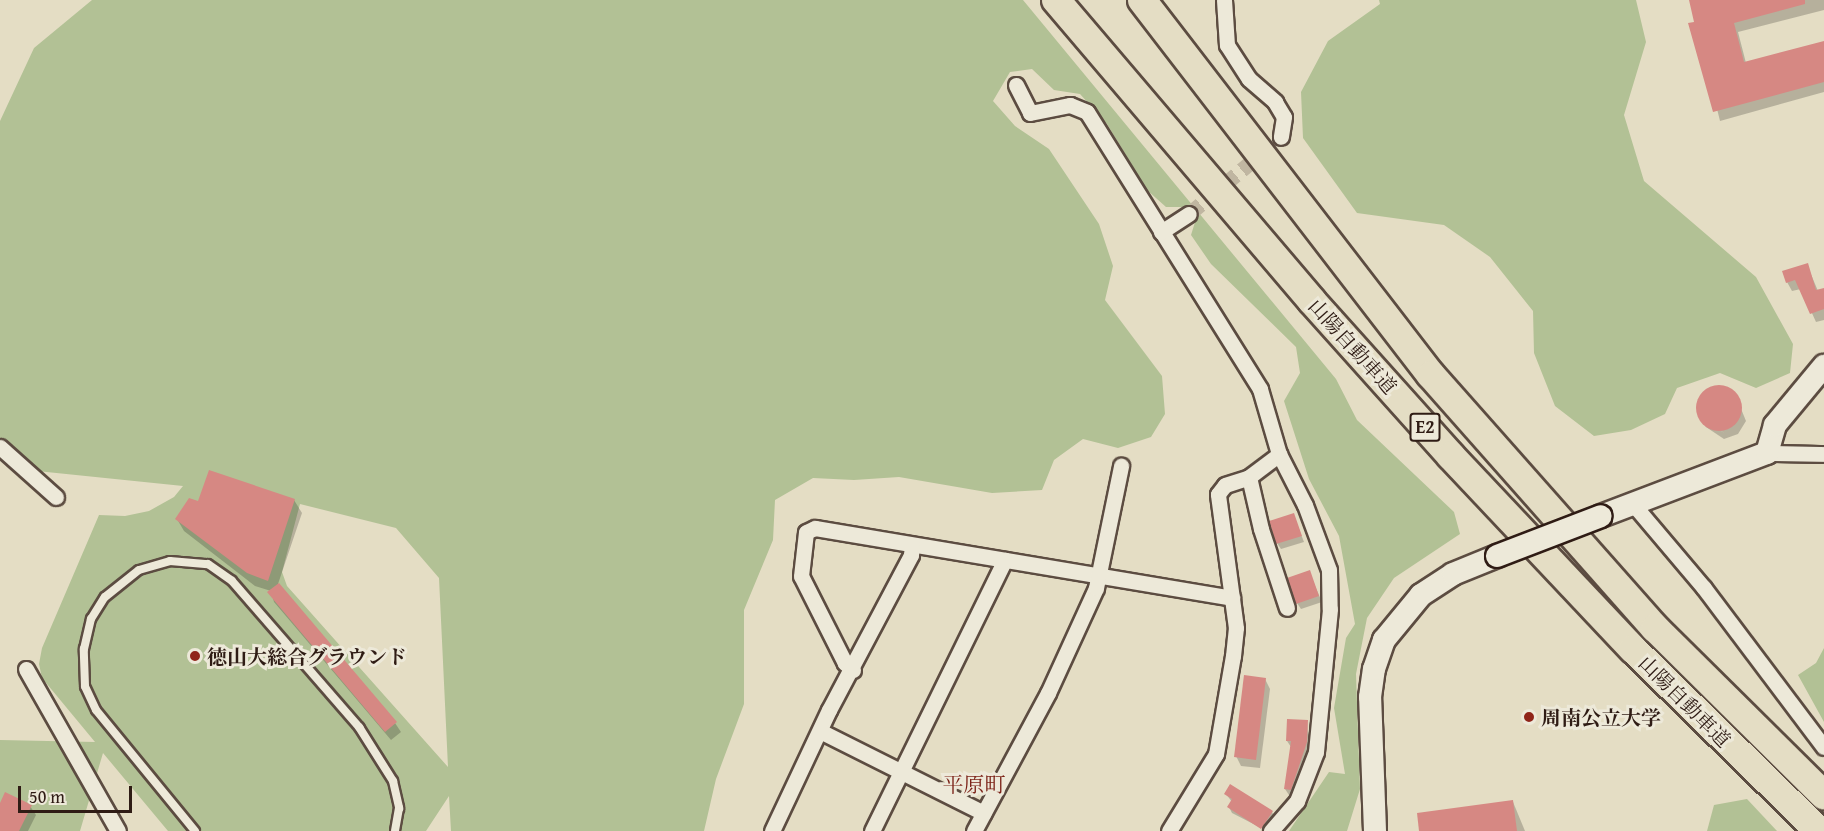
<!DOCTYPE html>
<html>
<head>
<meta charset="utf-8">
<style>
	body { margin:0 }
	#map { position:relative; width:1824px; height:831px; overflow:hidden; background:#e4ddc4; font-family:"Gentium Book Plus","Noto Serif JP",serif }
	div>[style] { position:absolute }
	.green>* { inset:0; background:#b2c195 }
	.shadow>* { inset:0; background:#0003 }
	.building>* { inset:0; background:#d68883 }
	.round { border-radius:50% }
	.street-tunnel>* { height:15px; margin-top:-7.5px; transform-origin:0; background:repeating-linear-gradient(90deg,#c0b6a1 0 15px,transparent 0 23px) }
	.roads { filter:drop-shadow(2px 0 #5c4c41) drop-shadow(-2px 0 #5c4c41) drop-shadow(0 2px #5c4c41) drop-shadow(0 -2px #5c4c41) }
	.lane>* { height:8px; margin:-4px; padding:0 4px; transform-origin:4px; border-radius:4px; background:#ede9d9 }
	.street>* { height:15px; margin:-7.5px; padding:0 7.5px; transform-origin:7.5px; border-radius:7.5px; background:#ede9d9 }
	.secondary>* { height:22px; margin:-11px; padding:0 11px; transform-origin:11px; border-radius:11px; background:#ede9d9 }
	.highway>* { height:28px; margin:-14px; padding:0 14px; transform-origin:14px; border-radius:14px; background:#e4ddc4 }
	.bridges { filter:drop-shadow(2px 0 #2f1c15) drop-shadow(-2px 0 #2f1c15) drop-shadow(0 2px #2f1c15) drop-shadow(0 -2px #2f1c15) }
	.secondary-bridge>* { height:22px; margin:-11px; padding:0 11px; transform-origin:11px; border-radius:11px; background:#ede9d9 }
	.dots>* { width:16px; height:16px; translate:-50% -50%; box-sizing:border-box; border:3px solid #ede9d9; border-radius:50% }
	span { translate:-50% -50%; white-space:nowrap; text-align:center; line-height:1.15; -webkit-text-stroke:6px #ede9d9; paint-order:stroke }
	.shield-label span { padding:2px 4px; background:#ede9d9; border:2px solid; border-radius:4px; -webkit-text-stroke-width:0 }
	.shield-label { font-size:18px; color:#2f1c15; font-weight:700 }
	.street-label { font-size:20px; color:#2f1c15 }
	.poi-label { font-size:20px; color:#2f1c15; font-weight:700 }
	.left { translate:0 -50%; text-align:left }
	.neighbourhood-label { font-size:21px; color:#7a1f14 }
	.scale { position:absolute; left:18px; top:786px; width:114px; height:27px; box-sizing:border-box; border:3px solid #2f1c15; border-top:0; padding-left:8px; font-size:18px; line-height:21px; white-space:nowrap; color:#2f1c15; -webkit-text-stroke:4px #ede9d9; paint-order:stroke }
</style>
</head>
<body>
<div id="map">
	<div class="green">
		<div style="clip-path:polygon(evenodd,92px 0,1023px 0,1336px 379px,1357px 420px,1454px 512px,1460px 534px,1394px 578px,1367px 618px,1356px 674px,1360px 789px,1347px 831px,1289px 831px,1329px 772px,1345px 774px,1334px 708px,1346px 638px,1355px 624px,1339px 536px,1309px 479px,1284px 401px,1300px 373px,1296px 347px,1211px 264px,1191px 235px,1196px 219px,1186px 207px,1166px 207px,1147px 190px,1107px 124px,1080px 94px,1054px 90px,1032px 69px,1010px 72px,993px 101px,1015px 126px,1049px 149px,1099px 224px,1113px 266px,1105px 300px,1162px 376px,1165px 414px,1151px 437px,1118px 448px,1083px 439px,1054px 460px,1042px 490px,992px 493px,899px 477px,854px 480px,813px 478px,775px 500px,773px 540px,744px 610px,744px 704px,716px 779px,704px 831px,451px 831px,449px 796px,426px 831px,168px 831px,103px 753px,80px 831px,0 831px,0 740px,95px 742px,42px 678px,39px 664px,42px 648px,99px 515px,125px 516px,149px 511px,174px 497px,183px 486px,37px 471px,0 456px,0 121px,34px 48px,92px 0,300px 504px,396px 528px,439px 578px,448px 767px,287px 586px,282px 572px,300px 504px)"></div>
		<div style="clip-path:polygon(1379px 0,1636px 0,1646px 42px,1624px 115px,1644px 181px,1756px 277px,1793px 344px,1790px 373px,1756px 388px,1720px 373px,1677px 388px,1665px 414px,1631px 430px,1594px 436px,1555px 406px,1534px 353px,1533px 311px,1490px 257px,1444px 225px,1357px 213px,1303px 138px,1301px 92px,1328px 41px,1380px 4px)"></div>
		<div style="clip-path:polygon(1824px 648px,1824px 722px,1798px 675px,1816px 663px)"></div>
		<div style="clip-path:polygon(1747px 799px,1777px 831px,1707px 831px,1714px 805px)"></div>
	</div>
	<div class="shadow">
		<div style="clip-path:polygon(1690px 0,1824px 0,1824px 10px,1738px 32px,1746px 63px,1824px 42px,1824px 92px,1720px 121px)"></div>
		<div style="clip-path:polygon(1807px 265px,1818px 291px,1824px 290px,1824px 320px,1816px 322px,1801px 289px,1792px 291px,1787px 282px)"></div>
		<div style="clip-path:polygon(1720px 386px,1735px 394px,1746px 421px,1738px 434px,1724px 439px,1706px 427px,1703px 422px,1725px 433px,1702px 421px,1698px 403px,1706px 390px)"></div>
		<div style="clip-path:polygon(294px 500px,302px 513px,278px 584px,395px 723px,401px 732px,391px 740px,274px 602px,271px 591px,255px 586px,184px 531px,177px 519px,199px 503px)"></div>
		<div style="clip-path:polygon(1293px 514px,1304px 542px,1281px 549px,1277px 543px)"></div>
		<div style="clip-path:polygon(1309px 572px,1322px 602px,1301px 609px,1297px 603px)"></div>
		<div style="clip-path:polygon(1265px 679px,1270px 689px,1260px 768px,1241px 766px,1236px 756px)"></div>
		<div style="clip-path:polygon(1307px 721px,1309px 748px,1294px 795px,1289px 795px,1285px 789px,1291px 747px,1287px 741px)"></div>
		<div style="clip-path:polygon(1226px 794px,1272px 812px,1275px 818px,1267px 831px,1232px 813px,1229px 807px,1232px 802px)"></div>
		<div style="clip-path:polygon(1513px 802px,1525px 831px,1420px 831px)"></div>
		<div style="clip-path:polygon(30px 806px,36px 815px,28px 831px,0 831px,0 807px)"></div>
	</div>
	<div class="building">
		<div style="clip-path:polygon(1689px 0,1805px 0,1805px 4px,1734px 23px,1744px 62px,1824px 41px,1824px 82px,1713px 112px,1688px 23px,1694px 22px)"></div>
		<div style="clip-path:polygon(1808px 263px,1816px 290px,1824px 288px,1824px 309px,1810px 314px,1795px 280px,1786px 283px,1782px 271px)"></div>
		<div class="round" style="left:1696px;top:385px;width:46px;height:46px"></div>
		<div style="clip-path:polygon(209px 470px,295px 499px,268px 581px,247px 573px,175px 519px,189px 498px,198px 501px)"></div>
		<div style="clip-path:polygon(1294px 513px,1302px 536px,1276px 544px,1269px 521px)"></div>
		<div style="clip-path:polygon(1310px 570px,1319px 596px,1296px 604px,1287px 578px)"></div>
		<div style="clip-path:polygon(279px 583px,397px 722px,385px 732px,267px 592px)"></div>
		<div style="clip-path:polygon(1244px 675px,1266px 678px,1256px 760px,1234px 757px)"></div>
		<div style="clip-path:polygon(1287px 719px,1308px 720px,1307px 742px,1291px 790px,1284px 789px,1291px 741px,1286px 741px)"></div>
		<div style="clip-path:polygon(1230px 784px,1273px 811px,1261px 829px,1227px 807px,1232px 799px,1224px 794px)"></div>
		<div style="clip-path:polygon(5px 792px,32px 805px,19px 831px,0 831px,0 803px)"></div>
		<div style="clip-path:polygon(1513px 800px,1517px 831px,1419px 831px,1417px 813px)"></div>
	</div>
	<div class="street-tunnel">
		<div style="left:1189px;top:214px;width:120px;rotate:-39.9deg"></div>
	</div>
	<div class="roads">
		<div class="lane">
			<div style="left:195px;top:831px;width:156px;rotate:-129.3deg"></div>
			<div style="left:96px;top:710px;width:26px;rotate:-115deg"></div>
			<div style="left:85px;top:686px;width:37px;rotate:-92deg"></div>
			<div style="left:84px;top:649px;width:31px;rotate:-77deg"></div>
			<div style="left:91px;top:619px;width:26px;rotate:-58deg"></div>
			<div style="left:105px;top:597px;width:43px;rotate:-38.5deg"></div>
			<div style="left:139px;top:570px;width:32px;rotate:-16deg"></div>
			<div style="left:170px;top:561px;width:38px;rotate:5deg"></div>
			<div style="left:208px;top:564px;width:29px;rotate:35deg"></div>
			<div style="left:232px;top:581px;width:194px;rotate:49deg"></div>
			<div style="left:359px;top:727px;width:64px;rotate:57.8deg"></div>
			<div style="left:393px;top:781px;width:28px;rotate:77deg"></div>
			<div style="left:399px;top:808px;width:23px;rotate:100deg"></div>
		</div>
		<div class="street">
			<div style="left:1224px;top:0;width:45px;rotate:86.2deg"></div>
			<div style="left:1227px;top:45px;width:40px;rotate:57.1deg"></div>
			<div style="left:1249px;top:79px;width:35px;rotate:41deg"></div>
			<div style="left:1275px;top:102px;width:17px;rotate:59deg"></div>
			<div style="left:1284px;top:117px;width:20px;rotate:99deg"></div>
			<div style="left:1016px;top:85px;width:31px;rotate:63deg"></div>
			<div style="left:1030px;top:113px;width:41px;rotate:-11.3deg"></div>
			<div style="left:1070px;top:105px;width:18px;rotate:22deg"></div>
			<div style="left:1087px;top:112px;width:327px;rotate:58deg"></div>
			<div style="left:1260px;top:389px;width:68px;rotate:73.7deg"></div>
			<div style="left:1279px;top:454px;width:57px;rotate:63deg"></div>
			<div style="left:1305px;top:505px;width:69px;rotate:69.7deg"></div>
			<div style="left:1329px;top:570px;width:39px;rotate:89deg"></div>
			<div style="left:1330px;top:609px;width:144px;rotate:95.6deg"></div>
			<div style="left:1316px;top:752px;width:53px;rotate:111.2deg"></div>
			<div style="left:1297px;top:801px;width:40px;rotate:131deg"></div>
			<div style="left:1161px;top:232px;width:33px;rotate:-33deg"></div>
			<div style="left:0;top:447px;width:75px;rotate:41.8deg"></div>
			<div style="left:1767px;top:453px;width:57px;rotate:1deg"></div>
			<div style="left:1249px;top:477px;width:53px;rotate:77deg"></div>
			<div style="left:1261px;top:529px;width:83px;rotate:71.8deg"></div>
			<div style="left:1633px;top:504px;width:110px;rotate:49.8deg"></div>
			<div style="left:1704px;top:588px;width:199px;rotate:53deg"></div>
			<div style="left:26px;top:669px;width:186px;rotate:60.4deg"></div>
			<div style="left:853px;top:670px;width:11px;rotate:-139deg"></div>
			<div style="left:845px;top:663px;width:97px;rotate:-116.8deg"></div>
			<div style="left:801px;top:576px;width:44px;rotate:-83.5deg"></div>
			<div style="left:806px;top:532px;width:10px;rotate:-24deg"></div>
			<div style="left:815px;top:528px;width:423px;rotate:9.5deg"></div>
			<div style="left:820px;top:731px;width:183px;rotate:26.6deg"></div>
			<div style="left:772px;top:831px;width:134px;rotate:-64.8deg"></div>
			<div style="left:829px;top:710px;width:175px;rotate:-62.1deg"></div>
			<div style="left:911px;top:555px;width:10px;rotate:-84deg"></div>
			<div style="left:872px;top:831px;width:302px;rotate:-63.9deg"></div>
			<div style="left:974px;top:831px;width:157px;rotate:-61.8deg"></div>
			<div style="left:1048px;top:693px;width:115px;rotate:-65.4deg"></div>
			<div style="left:1096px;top:588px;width:125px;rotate:-78.4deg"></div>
			<div style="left:1169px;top:831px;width:90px;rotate:-58.6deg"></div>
			<div style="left:1216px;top:754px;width:99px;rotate:-80.2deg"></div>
			<div style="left:1233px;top:656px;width:28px;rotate:-84deg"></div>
			<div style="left:1236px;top:628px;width:135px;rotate:-97.7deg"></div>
			<div style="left:1218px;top:494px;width:11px;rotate:-52deg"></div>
			<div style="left:1225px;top:485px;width:25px;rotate:-18deg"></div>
			<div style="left:1249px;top:477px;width:38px;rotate:-37deg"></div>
		</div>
		<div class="secondary">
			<div style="left:1601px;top:516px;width:178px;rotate:-20.8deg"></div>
			<div style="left:1767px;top:453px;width:29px;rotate:-74deg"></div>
			<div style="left:1775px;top:425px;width:77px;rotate:-50.3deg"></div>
			<div style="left:1375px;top:831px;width:134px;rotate:-92.1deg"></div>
			<div style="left:1370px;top:697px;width:28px;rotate:-82deg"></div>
			<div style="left:1374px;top:669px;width:31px;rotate:-71deg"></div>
			<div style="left:1384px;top:640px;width:58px;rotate:-50.6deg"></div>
			<div style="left:1421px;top:595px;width:38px;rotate:-33deg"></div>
			<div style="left:1453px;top:574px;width:48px;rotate:-22.2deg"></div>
		</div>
		<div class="highway">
			<div style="left:1056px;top:0;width:395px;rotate:49.6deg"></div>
			<div style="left:1312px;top:301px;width:208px;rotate:48.1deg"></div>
			<div style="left:1451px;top:456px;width:265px;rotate:46.7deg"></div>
			<div style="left:1633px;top:649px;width:260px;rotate:44.4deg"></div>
			<div style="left:1142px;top:0;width:473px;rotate:52.4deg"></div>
			<div style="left:1431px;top:375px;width:338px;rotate:48.5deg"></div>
			<div style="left:1655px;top:628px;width:238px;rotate:44.7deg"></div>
		</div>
	</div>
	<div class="bridges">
		<div class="secondary-bridge">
			<div style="left:1497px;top:556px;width:111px;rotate:-21deg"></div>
		</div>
	</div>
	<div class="dots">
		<div style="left:195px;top:656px;background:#8f2418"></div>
		<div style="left:1529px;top:717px;background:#8f2418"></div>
	</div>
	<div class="shield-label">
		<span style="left:1425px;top:427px">E2</span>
	</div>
	<div class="street-label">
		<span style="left:1353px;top:346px;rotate:48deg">山陽自動車道</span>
		<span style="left:1685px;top:701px;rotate:45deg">山陽自動車道</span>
	</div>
	<div class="poi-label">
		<span class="left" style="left:207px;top:656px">徳山大総合グラウンド</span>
		<span class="left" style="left:1541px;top:717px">周南公立大学</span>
	</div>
	<div class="neighbourhood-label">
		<span style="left:974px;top:785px">平原町</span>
	</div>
	<div class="scale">50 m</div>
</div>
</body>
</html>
